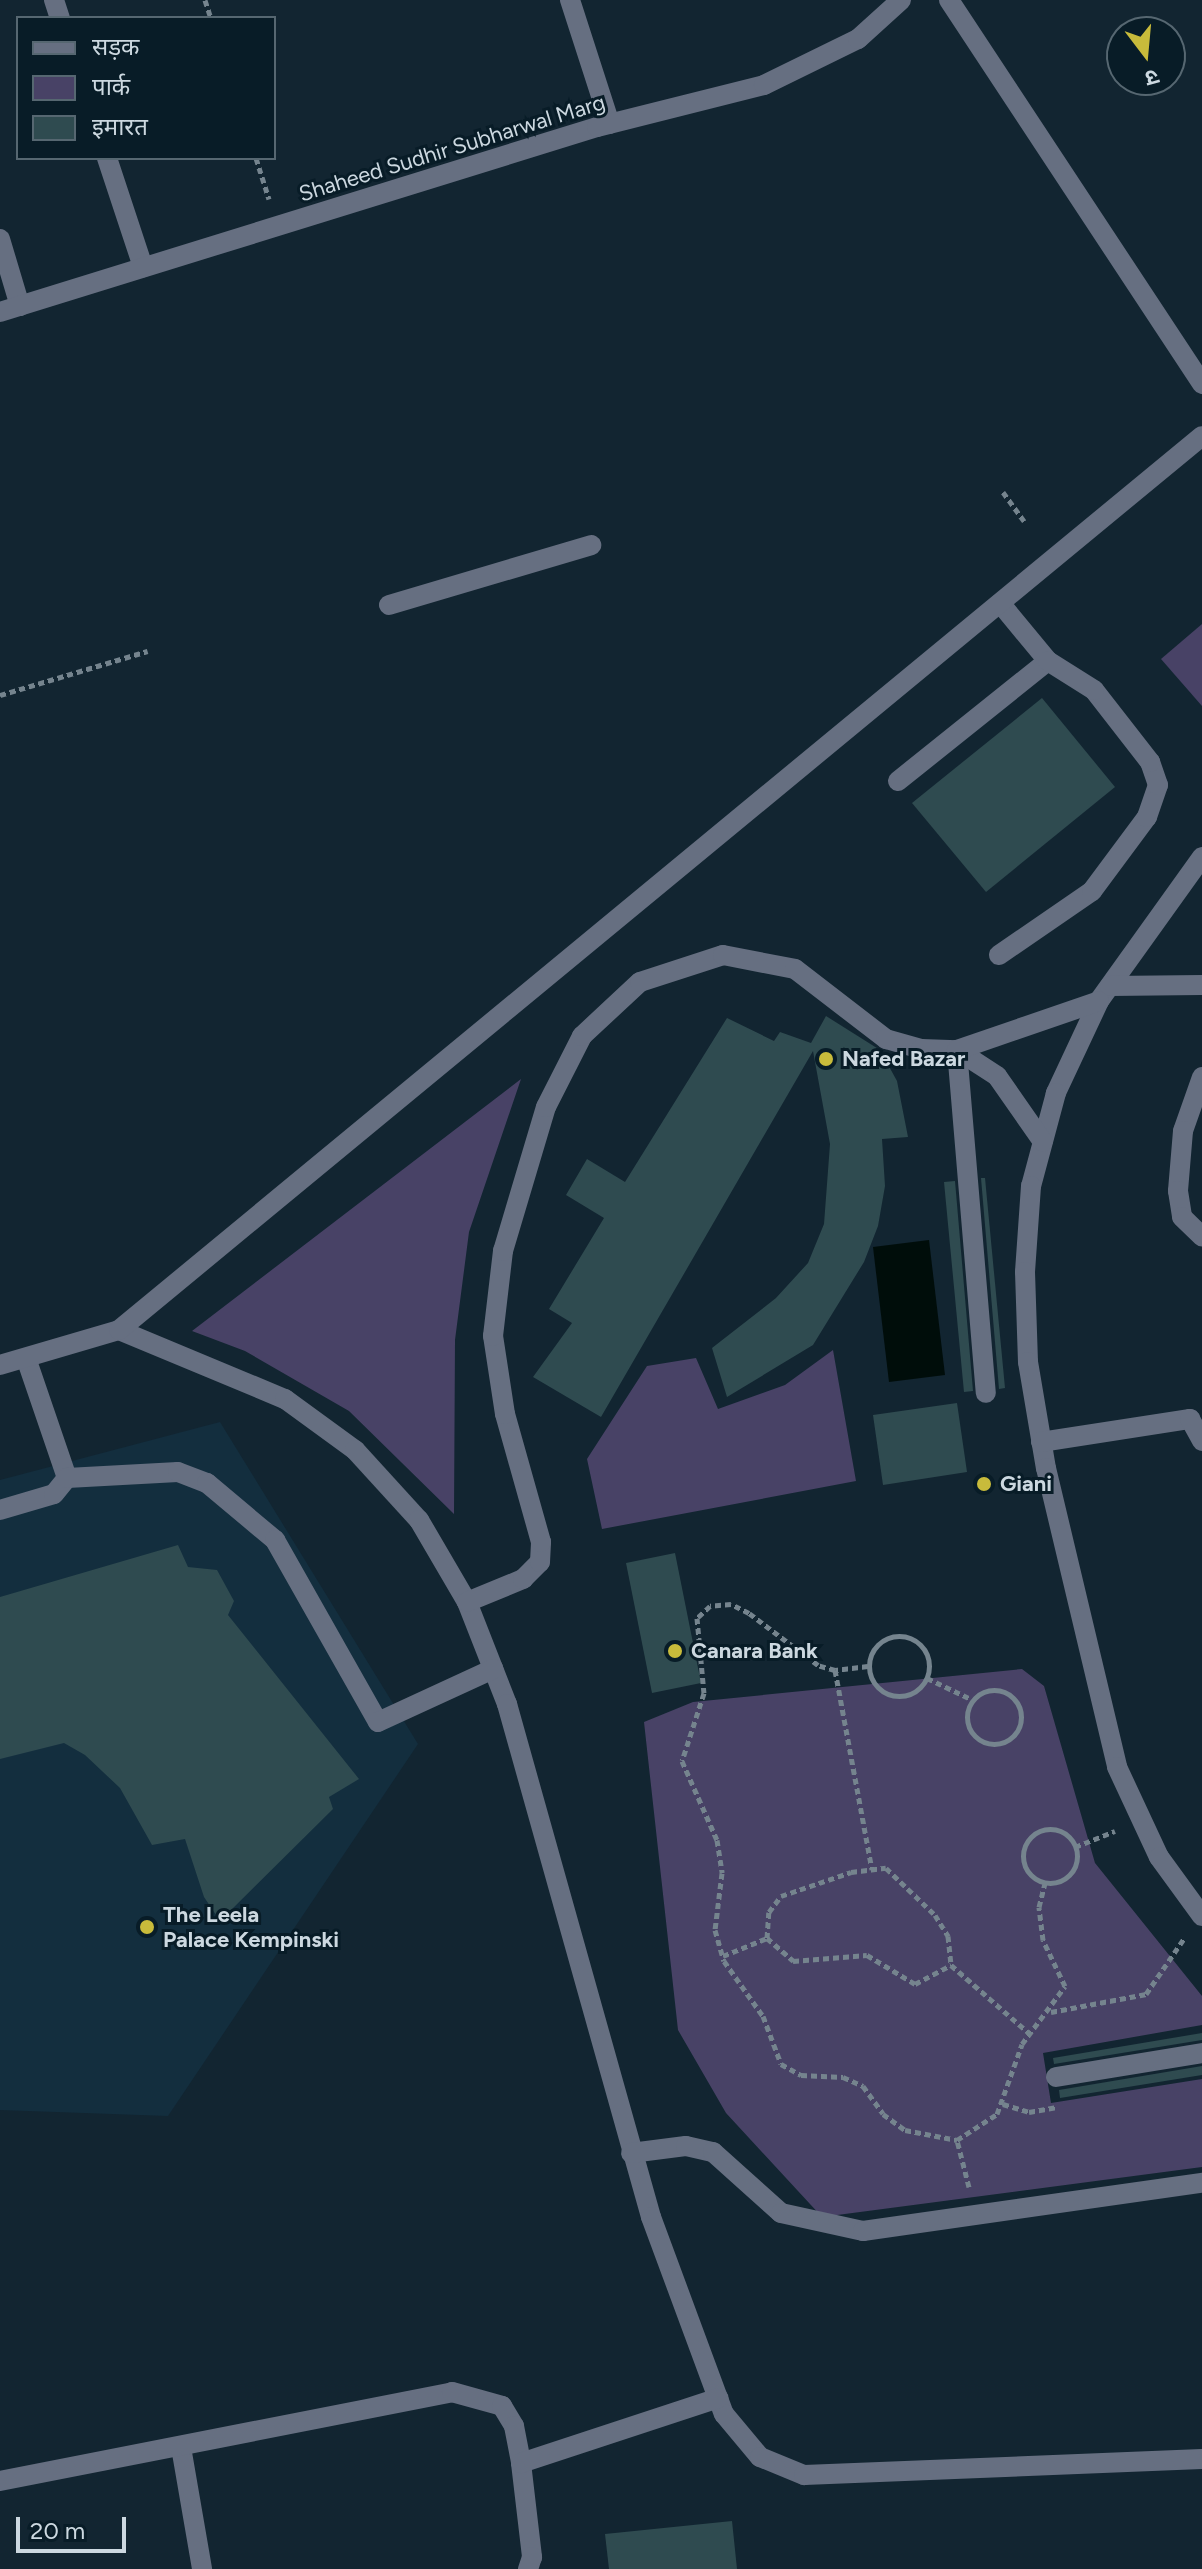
<!DOCTYPE html>
<html>
<head>
<meta charset="utf-8">
<style>
	body { margin:0 }
	#map { position:relative; width:1202px; height:2569px; overflow:hidden; background:#122531; font-family:Figtree,"Noto Sans Devanagari",sans-serif }
	div>[style] { position:absolute }
	.built>* { inset:0; background:#132e3e }
	.green>* { inset:0; background:#484266 }
	.water>* { inset:0; background:#000d0a }
	.building>* { inset:0; background:#2f4b50 }
	.path>* { height:5px; margin-top:-2.5px; transform-origin:0; background:repeating-linear-gradient(90deg,#75848e 0 6px,transparent 0 10px) }
	.path>.ring { margin:-2.5px; padding:0; box-sizing:content-box; background:none; border:5px solid #75848e; border-radius:50% }
	.minor>* { height:20px; margin:-10px; padding:0 10px; transform-origin:10px; border-radius:10px; background:#666f81 }
	.dots>* { width:22px; height:22px; translate:-50% -50%; box-sizing:border-box; border:4px solid #081c27; border-radius:50% }
	span { translate:-50% -50%; white-space:nowrap; text-align:center; line-height:1.15; -webkit-text-stroke:6px #081c27; paint-order:stroke }
	.street-label { font-size:22px; color:#ccd8e0 }
	.poi-label { font-size:22px; color:#ccd8e0; font-weight:700 }
	.left { translate:0 -50%; text-align:left }
	.legend { position:absolute; left:16px; top:16px; width:260px; height:144px; box-sizing:border-box; background:#081c27; border:2px solid #566771; margin:0; padding:10px 14px; list-style:none; font-size:24px; color:#ccd8e0 }
	.legend li { display:flex; align-items:center; gap:16px; height:40px }
	.legend b { width:40px; border:2px solid #566771 }
	.north { position:absolute; left:1106px; top:16px; width:80px; height:80px; box-sizing:border-box; background:#081c27; border:2px solid #566771; border-radius:50%; rotate:164deg; font-size:22px; font-weight:700; line-height:32px; text-align:center; color:#ccd8e0 }
	.north::after { content:''; display:block; margin:auto; width:28px; height:36px; background:#c8bb3b; clip-path:polygon(50% 0,100% 100%,50% 72%,0 100%) }
	.scale { position:absolute; left:16px; top:2517px; width:110px; height:36px; box-sizing:border-box; border:4px solid #ccd8e0; border-top:0; padding-left:10px; font-size:24px; line-height:28px; white-space:nowrap; color:#ccd8e0; -webkit-text-stroke:6px #081c27; paint-order:stroke }
</style>
</head>
<body>
<div id="map">
	<div class="built">
		<div style="clip-path:polygon(220px 1422px,418px 1744px,168px 2116px,0 2110px,0 1480px)"></div>
	</div>
	<div class="green">
		<div style="clip-path:polygon(1202px 624px,1202px 706px,1161px 659px)"></div>
		<div style="clip-path:polygon(521px 1079px,469px 1232px,455px 1340px,454px 1514px,349px 1411px,245px 1351px,192px 1331px)"></div>
		<div style="clip-path:polygon(833px 1350px,856px 1481px,602px 1529px,587px 1459px,647px 1366px,696px 1358px,718px 1409px,785px 1385px)"></div>
		<div style="clip-path:polygon(1022px 1669px,1044px 1686px,1095px 1863px,1202px 1996px,1202px 2025px,1043px 2053px,1051px 2103px,1202px 2079px,1202px 2167px,822px 2217px,726px 2113px,678px 2030px,644px 1722px,693px 1702px)"></div>
	</div>
	<div class="water">
		<div style="clip-path:polygon(929px 1240px,945px 1375px,889px 1382px,873px 1247px)"></div>
	</div>
	<div class="building">
		<div style="clip-path:polygon(1042px 698px,1115px 787px,986px 892px,912px 803px)"></div>
		<div style="clip-path:polygon(826px 1016px,880px 1050px,897px 1081px,908px 1137px,882px 1139px,885px 1186px,878px 1226px,864px 1262px,813px 1345px,727px 1397px,712px 1348px,776px 1298px,808px 1263px,824px 1224px,830px 1144px,813px 1051px,601px 1417px,533px 1377px,572px 1323px,549px 1309px,604px 1218px,566px 1195px,587px 1159px,625px 1182px,727px 1018px,774px 1041px,780px 1032px,811px 1043px)"></div>
		<div style="clip-path:polygon(981px 1178px,985px 1178px,1005px 1388px,999px 1389px)"></div>
		<div style="clip-path:polygon(955px 1181px,973px 1391px,964px 1392px,944px 1182px)"></div>
		<div style="clip-path:polygon(957px 1403px,967px 1472px,883px 1485px,873px 1415px)"></div>
		<div style="clip-path:polygon(178px 1545px,188px 1567px,217px 1570px,234px 1601px,228px 1615px,359px 1779px,329px 1797px,333px 1809px,220px 1921px,204px 1897px,185px 1839px,152px 1845px,120px 1788px,85px 1755px,64px 1743px,0 1759px,0 1597px)"></div>
		<div style="clip-path:polygon(675px 1553px,701px 1683px,652px 1693px,626px 1563px)"></div>
		<div style="clip-path:polygon(1202px 2033px,1202px 2040px,1054px 2064px,1053px 2058px)"></div>
		<div style="clip-path:polygon(1202px 2066px,1202px 2075px,1060px 2098px,1059px 2090px)"></div>
		<div style="clip-path:polygon(732px 2521px,737px 2569px,609px 2569px,605px 2534px)"></div>
	</div>
	<div class="path">
		<div style="left:205px;top:0;width:19px;rotate:72deg"></div>
		<div style="left:256px;top:158px;width:43px;rotate:72.4deg"></div>
		<div style="left:1003px;top:492px;width:36px;rotate:54deg"></div>
		<div style="left:0;top:695px;width:154px;rotate:-16.6deg"></div>
		<div class="ring" style="left:869px;top:1636px;width:55px;height:55px"></div>
		<div style="left:868px;top:1666px;width:33px;rotate:173deg"></div>
		<div style="left:835px;top:1670px;width:18px;rotate:-164deg"></div>
		<div style="left:818px;top:1665px;width:86px;rotate:-143deg"></div>
		<div style="left:749px;top:1613px;width:20px;rotate:-153deg"></div>
		<div style="left:731px;top:1604px;width:21px;rotate:175deg"></div>
		<div style="left:710px;top:1606px;width:18px;rotate:137deg"></div>
		<div style="left:697px;top:1618px;width:75px;rotate:84.7deg"></div>
		<div style="left:704px;top:1693px;width:71px;rotate:107.9deg"></div>
		<div style="left:682px;top:1761px;width:86px;rotate:66.1deg"></div>
		<div style="left:717px;top:1840px;width:33px;rotate:81deg"></div>
		<div style="left:722px;top:1873px;width:57px;rotate:97deg"></div>
		<div style="left:715px;top:1930px;width:32px;rotate:74deg"></div>
		<div style="left:724px;top:1961px;width:67px;rotate:54.7deg"></div>
		<div style="left:763px;top:2016px;width:51px;rotate:69.4deg"></div>
		<div style="left:781px;top:2064px;width:23px;rotate:29deg"></div>
		<div style="left:801px;top:2075px;width:42px;rotate:2.7deg"></div>
		<div style="left:843px;top:2077px;width:22px;rotate:24deg"></div>
		<div style="left:863px;top:2086px;width:34px;rotate:54deg"></div>
		<div style="left:883px;top:2114px;width:27px;rotate:36deg"></div>
		<div style="left:905px;top:2130px;width:53px;rotate:10.9deg"></div>
		<div style="left:835px;top:1670px;width:203px;rotate:79.5deg"></div>
		<div style="left:927px;top:1678px;width:51px;rotate:25.6deg"></div>
		<div class="ring" style="left:967px;top:1690px;width:49px;height:49px"></div>
		<div class="ring" style="left:1023px;top:1829px;width:49px;height:49px"></div>
		<div style="left:1075px;top:1847px;width:43px;rotate:-21.8deg"></div>
		<div style="left:767px;top:1938px;width:35px;rotate:41deg"></div>
		<div style="left:793px;top:1961px;width:74px;rotate:-4.6deg"></div>
		<div style="left:867px;top:1955px;width:56px;rotate:31.1deg"></div>
		<div style="left:915px;top:1984px;width:41px;rotate:-27.8deg"></div>
		<div style="left:723px;top:1956px;width:48px;rotate:-22.2deg"></div>
		<div style="left:767px;top:1938px;width:26px;rotate:-86deg"></div>
		<div style="left:769px;top:1912px;width:20px;rotate:-53deg"></div>
		<div style="left:781px;top:1896px;width:74px;rotate:-18.9deg"></div>
		<div style="left:851px;top:1872px;width:35px;rotate:-7deg"></div>
		<div style="left:886px;top:1868px;width:68px;rotate:43.8deg"></div>
		<div style="left:935px;top:1915px;width:25px;rotate:58deg"></div>
		<div style="left:948px;top:1936px;width:29px;rotate:84deg"></div>
		<div style="left:951px;top:1965px;width:103px;rotate:41.1deg"></div>
		<div style="left:1051px;top:2012px;width:97px;rotate:-10.7deg"></div>
		<div style="left:1146px;top:1994px;width:69px;rotate:-55.6deg"></div>
		<div style="left:1003px;top:2104px;width:27px;rotate:17deg"></div>
		<div style="left:1029px;top:2112px;width:27px;rotate:-10deg"></div>
		<div style="left:969px;top:2187px;width:49px;rotate:-104.3deg"></div>
		<div style="left:957px;top:2140px;width:48px;rotate:-33deg"></div>
		<div style="left:997px;top:2114px;width:74px;rotate:-70.3deg"></div>
		<div style="left:1022px;top:2044px;width:72px;rotate:-53.4deg"></div>
		<div style="left:1065px;top:1986px;width:51px;rotate:-115.6deg"></div>
		<div style="left:1043px;top:1940px;width:33px;rotate:-97deg"></div>
		<div style="left:1039px;top:1907px;width:25px;rotate:-76deg"></div>
	</div>
	<div class="minor">
		<div style="left:54px;top:0;width:19px;rotate:72deg"></div>
		<div style="left:570px;top:0;width:130px;rotate:72.1deg"></div>
		<div style="left:949px;top:0;width:460px;rotate:56.6deg"></div>
		<div style="left:107px;top:158px;width:115px;rotate:71.7deg"></div>
		<div style="left:0;top:239px;width:70px;rotate:73.4deg"></div>
		<div style="left:0;top:312px;width:625px;rotate:-17.22deg"></div>
		<div style="left:597px;top:127px;width:172px;rotate:-14.1deg"></div>
		<div style="left:764px;top:85px;width:105px;rotate:-26.1deg"></div>
		<div style="left:858px;top:39px;width:58px;rotate:-42.2deg"></div>
		<div style="left:389px;top:605px;width:211px;rotate:-16.5deg"></div>
		<div style="left:898px;top:781px;width:192px;rotate:-38.7deg"></div>
		<div style="left:1048px;top:661px;width:75px;rotate:-129.6deg"></div>
		<div style="left:1202px;top:857px;width:177px;rotate:125.6deg"></div>
		<div style="left:1099px;top:1001px;width:102px;rotate:115.1deg"></div>
		<div style="left:1056px;top:1093px;width:96px;rotate:105deg"></div>
		<div style="left:1031px;top:1186px;width:86px;rotate:94deg"></div>
		<div style="left:1025px;top:1272px;width:90px;rotate:88.1deg"></div>
		<div style="left:1028px;top:1362px;width:108px;rotate:80.4deg"></div>
		<div style="left:1046px;top:1468px;width:307px;rotate:76.6deg"></div>
		<div style="left:1117px;top:1767px;width:99px;rotate:65deg"></div>
		<div style="left:1159px;top:1857px;width:73px;rotate:53.9deg"></div>
		<div style="left:999px;top:955px;width:113px;rotate:-34.5deg"></div>
		<div style="left:1092px;top:891px;width:92px;rotate:-53.4deg"></div>
		<div style="left:1147px;top:817px;width:34px;rotate:-71deg"></div>
		<div style="left:1158px;top:785px;width:24px;rotate:-109deg"></div>
		<div style="left:1150px;top:762px;width:91px;rotate:-127.9deg"></div>
		<div style="left:1094px;top:690px;width:54px;rotate:-147.8deg"></div>
		<div style="left:1110px;top:986px;width:92px;rotate:-0.6deg"></div>
		<div style="left:957px;top:1050px;width:344px;rotate:85.2deg"></div>
		<div style="left:957px;top:1050px;width:48px;rotate:33deg"></div>
		<div style="left:997px;top:1076px;width:80px;rotate:55.1deg"></div>
		<div style="left:1202px;top:1077px;width:57px;rotate:109.4deg"></div>
		<div style="left:1183px;top:1131px;width:60px;rotate:94.8deg"></div>
		<div style="left:1178px;top:1191px;width:26px;rotate:81deg"></div>
		<div style="left:1182px;top:1217px;width:28px;rotate:44deg"></div>
		<div style="left:119px;top:1330px;width:180px;rotate:22.6deg"></div>
		<div style="left:285px;top:1399px;width:87px;rotate:36.1deg"></div>
		<div style="left:355px;top:1450px;width:95px;rotate:47.6deg"></div>
		<div style="left:419px;top:1520px;width:95px;rotate:59.7deg"></div>
		<div style="left:467px;top:1602px;width:110px;rotate:68.6deg"></div>
		<div style="left:507px;top:1704px;width:533px;rotate:74.32deg"></div>
		<div style="left:651px;top:2217px;width:210px;rotate:69.7deg"></div>
		<div style="left:724px;top:2414px;width:56px;rotate:50.1deg"></div>
		<div style="left:760px;top:2457px;width:48px;rotate:22.2deg"></div>
		<div style="left:804px;top:2475px;width:398px;rotate:-2.3deg"></div>
		<div style="left:26px;top:1358px;width:127px;rotate:71.1deg"></div>
		<div style="left:0;top:1365px;width:124px;rotate:-16.4deg"></div>
		<div style="left:119px;top:1330px;width:1404px;rotate:-39.54deg"></div>
		<div style="left:1041px;top:1442px;width:151px;rotate:-8.8deg"></div>
		<div style="left:1190px;top:1419px;width:25px;rotate:61deg"></div>
		<div style="left:0;top:1510px;width:56px;rotate:-16.5deg"></div>
		<div style="left:54px;top:1494px;width:21px;rotate:-51deg"></div>
		<div style="left:67px;top:1478px;width:111px;rotate:-3.1deg"></div>
		<div style="left:178px;top:1472px;width:31px;rotate:21deg"></div>
		<div style="left:207px;top:1483px;width:89px;rotate:40deg"></div>
		<div style="left:275px;top:1540px;width:209px;rotate:60.5deg"></div>
		<div style="left:378px;top:1722px;width:127px;rotate:-24.7deg"></div>
		<div style="left:467px;top:1602px;width:61px;rotate:-22.3deg"></div>
		<div style="left:523px;top:1579px;width:24px;rotate:-45deg"></div>
		<div style="left:540px;top:1562px;width:20px;rotate:-87deg"></div>
		<div style="left:541px;top:1542px;width:133px;rotate:-105.7deg"></div>
		<div style="left:505px;top:1414px;width:79px;rotate:-98.7deg"></div>
		<div style="left:493px;top:1336px;width:86px;rotate:-83.3deg"></div>
		<div style="left:503px;top:1251px;width:150px;rotate:-73.4deg"></div>
		<div style="left:546px;top:1107px;width:80px;rotate:-63.1deg"></div>
		<div style="left:582px;top:1036px;width:79px;rotate:-43deg"></div>
		<div style="left:640px;top:982px;width:87px;rotate:-18deg"></div>
		<div style="left:723px;top:955px;width:73px;rotate:11deg"></div>
		<div style="left:795px;top:969px;width:115px;rotate:37.6deg"></div>
		<div style="left:886px;top:1039px;width:36px;rotate:16deg"></div>
		<div style="left:921px;top:1049px;width:36px;rotate:2deg"></div>
		<div style="left:957px;top:1050px;width:150px;rotate:-19deg"></div>
		<div style="left:1056px;top:2077px;width:148px;rotate:-9.3deg"></div>
		<div style="left:631px;top:2153px;width:55px;rotate:-7.3deg"></div>
		<div style="left:686px;top:2146px;width:28px;rotate:13deg"></div>
		<div style="left:713px;top:2152px;width:91px;rotate:41.9deg"></div>
		<div style="left:781px;top:2213px;width:84px;rotate:12.4deg"></div>
		<div style="left:863px;top:2231px;width:342px;rotate:-8.1deg"></div>
		<div style="left:181px;top:2447px;width:124px;rotate:80.2deg"></div>
		<div style="left:521px;top:2463px;width:95px;rotate:83.3deg"></div>
		<div style="left:532px;top:2557px;width:13px;rotate:108deg"></div>
		<div style="left:0;top:2481px;width:461px;rotate:-11.1deg"></div>
		<div style="left:452px;top:2392px;width:52px;rotate:15.6deg"></div>
		<div style="left:502px;top:2406px;width:23px;rotate:59deg"></div>
		<div style="left:514px;top:2426px;width:38px;rotate:79deg"></div>
		<div style="left:521px;top:2463px;width:208px;rotate:-18.2deg"></div>
	</div>
	<div class="dots">
		<div style="left:826px;top:1059px;background:#c8bb3b"></div>
		<div style="left:984px;top:1484px;background:#c8bb3b"></div>
		<div style="left:675px;top:1651px;background:#c8bb3b"></div>
		<div style="left:147px;top:1927px;background:#c8bb3b"></div>
	</div>
	<div class="street-label">
		<span style="left:452px;top:148px;rotate:-17deg">Shaheed Sudhir Subharwal Marg</span>
	</div>
	<div class="poi-label">
		<span class="left" style="left:842px;top:1059px">Nafed Bazar</span>
		<span class="left" style="left:1000px;top:1484px">Giani</span>
		<span class="left" style="left:691px;top:1651px">Canara Bank</span>
		<span class="left" style="left:163px;top:1927px">The Leela<br>Palace Kempinski</span>
	</div>
	<ul class="legend">
	<li><b style="height:10px;background:#666f81"></b>सड़क</li>
	<li><b style="height:22px;background:#484266"></b>पार्क</li>
	<li><b style="height:22px;background:#2f4b50"></b>इमारत</li>
	</ul>
	<div class="north">उ</div>
	<div class="scale">20 m</div>
</div>
</body>
</html>
